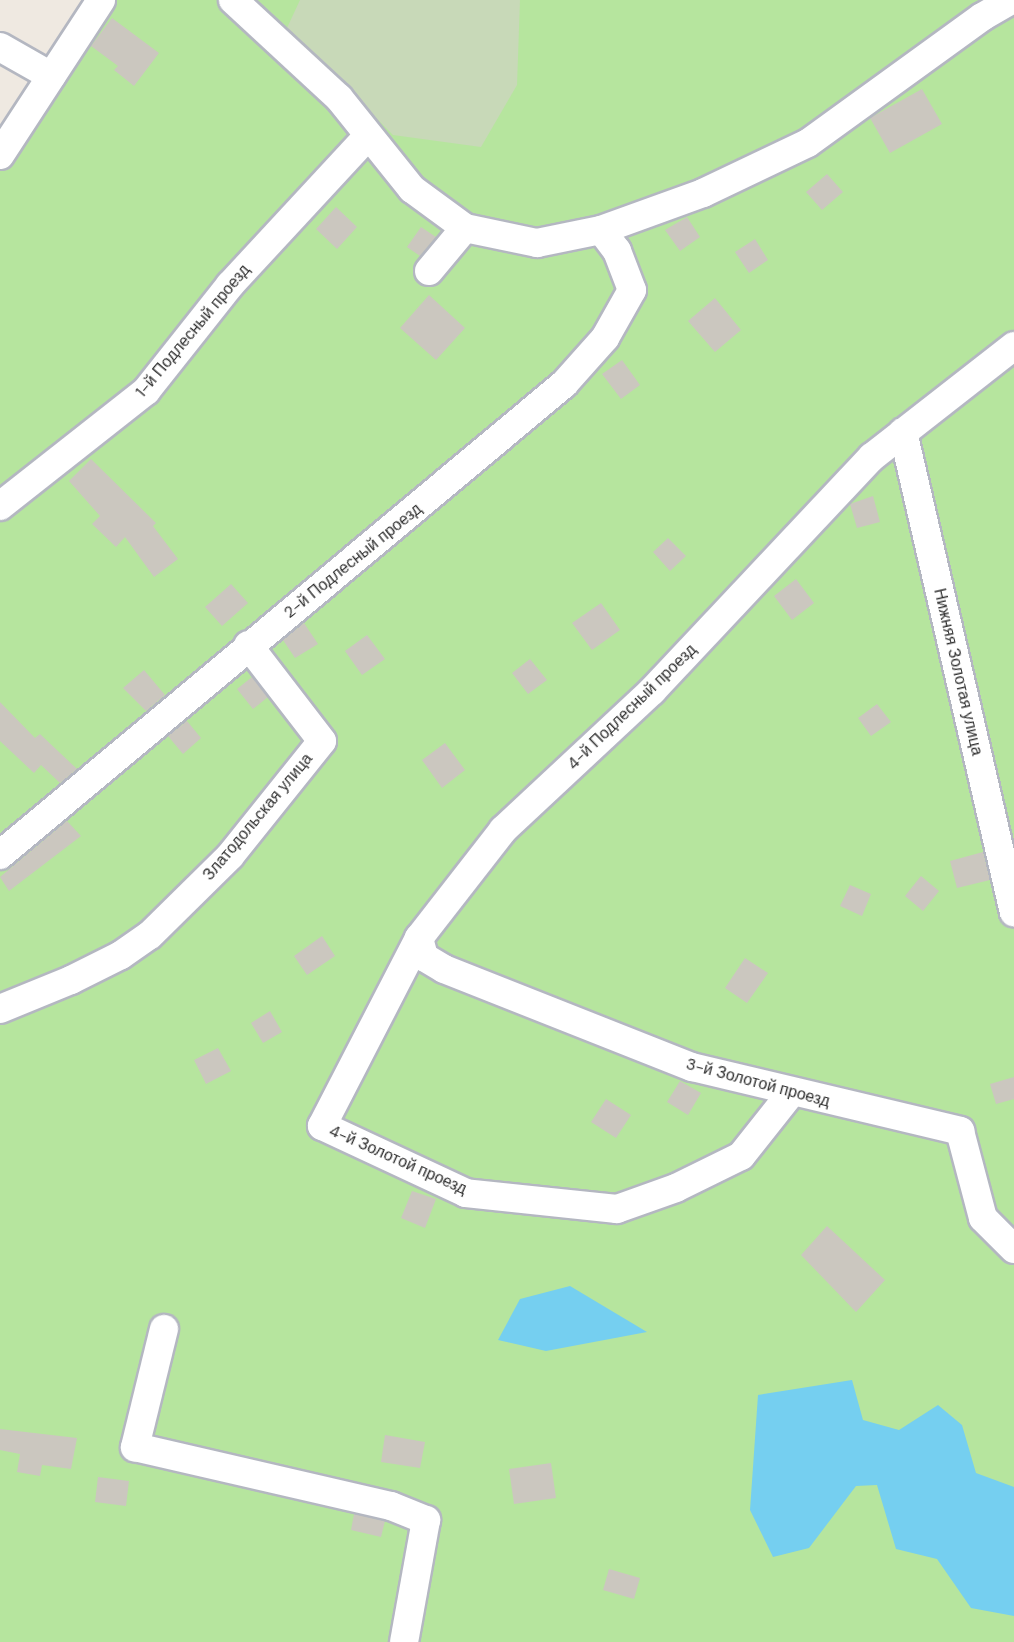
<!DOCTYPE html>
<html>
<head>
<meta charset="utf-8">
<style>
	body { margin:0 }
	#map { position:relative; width:1014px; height:1642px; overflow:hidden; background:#efe9e1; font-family:"DM Sans",sans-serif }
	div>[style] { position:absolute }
	.green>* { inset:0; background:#b6e59e }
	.cemetery>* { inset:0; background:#c8d9b8 }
	.water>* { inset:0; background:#75cff0 }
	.building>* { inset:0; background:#cbc7bf }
	.roads { filter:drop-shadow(2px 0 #b4b7c1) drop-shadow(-2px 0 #b4b7c1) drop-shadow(0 2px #b4b7c1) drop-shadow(0 -2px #b4b7c1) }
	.minor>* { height:28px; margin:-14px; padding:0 14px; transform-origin:14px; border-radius:14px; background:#fff }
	span { translate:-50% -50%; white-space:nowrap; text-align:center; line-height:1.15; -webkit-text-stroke:4.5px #fff; paint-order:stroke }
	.street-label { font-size:16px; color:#2e2e2e }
</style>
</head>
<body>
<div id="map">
	<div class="green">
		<div style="clip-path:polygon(108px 0,1014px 0,1014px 1642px,0 1642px,0 164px)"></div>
	</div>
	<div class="cemetery">
		<div style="clip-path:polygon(300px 0,520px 0,517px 85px,481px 147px,393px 135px,287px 28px)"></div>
	</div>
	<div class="water">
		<div style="clip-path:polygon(570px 1286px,647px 1332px,546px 1351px,498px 1340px,520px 1299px)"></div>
		<div style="clip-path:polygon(852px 1380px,863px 1420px,899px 1430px,938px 1405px,962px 1425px,976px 1473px,1014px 1487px,1014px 1616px,971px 1608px,937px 1559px,896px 1549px,877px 1485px,856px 1486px,809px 1548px,773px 1557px,750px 1510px,758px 1395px)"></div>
	</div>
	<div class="building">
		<div style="clip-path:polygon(112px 18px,159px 53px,134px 86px,114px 70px,118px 66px,91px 46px)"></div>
		<div style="clip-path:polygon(922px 89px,942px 124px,890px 153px,870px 118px)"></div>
		<div style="clip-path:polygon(827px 174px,843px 192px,822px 210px,806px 192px)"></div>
		<div style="clip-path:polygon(336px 207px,357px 227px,337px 249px,316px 229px)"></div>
		<div style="clip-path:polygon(687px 217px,700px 237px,680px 251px,665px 230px)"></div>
		<div style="clip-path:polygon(421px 227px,436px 237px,420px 256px,407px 247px)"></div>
		<div style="clip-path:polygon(755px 239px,768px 260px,749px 273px,735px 252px)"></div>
		<div style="clip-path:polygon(429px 295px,465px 328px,436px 360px,400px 328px)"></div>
		<div style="clip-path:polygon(715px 298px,741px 330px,715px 352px,688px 321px)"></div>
		<div style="clip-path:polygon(622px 360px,640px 385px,621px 399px,602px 374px)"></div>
		<div style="clip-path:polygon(91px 459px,156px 523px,153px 526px,178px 559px,154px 577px,125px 537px,116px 547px,92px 524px,100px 516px,69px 481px)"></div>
		<div style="clip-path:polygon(873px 496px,880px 522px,857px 528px,850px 504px)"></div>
		<div style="clip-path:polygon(668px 538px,686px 556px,670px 571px,653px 552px)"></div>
		<div style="clip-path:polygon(796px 579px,814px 603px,792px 620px,774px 596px)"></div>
		<div style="clip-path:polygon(231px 584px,248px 603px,222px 626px,205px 607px)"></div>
		<div style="clip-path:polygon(601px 603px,620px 630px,592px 650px,572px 623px)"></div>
		<div style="clip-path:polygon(304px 623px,318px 644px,295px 658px,283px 640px)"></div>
		<div style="clip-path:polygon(367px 635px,385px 659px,362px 675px,345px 651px)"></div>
		<div style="clip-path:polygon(530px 659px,547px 680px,528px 694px,512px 673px)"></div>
		<div style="clip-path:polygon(144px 670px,165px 695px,146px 711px,123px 688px)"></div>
		<div style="clip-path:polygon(252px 677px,268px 697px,253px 709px,237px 689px)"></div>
		<div style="clip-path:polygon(0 702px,35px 738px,40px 734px,77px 769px,60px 783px,41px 765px,34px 773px,0 741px)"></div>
		<div style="clip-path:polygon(877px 704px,891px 722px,871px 736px,858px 718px)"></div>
		<div style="clip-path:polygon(187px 721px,201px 738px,183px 754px,168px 736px)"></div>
		<div style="clip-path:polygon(445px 743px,465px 770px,442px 788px,422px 760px)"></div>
		<div style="clip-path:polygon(67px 821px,81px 836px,9px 891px,0 877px)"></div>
		<div style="clip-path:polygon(983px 852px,990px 880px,957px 888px,950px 861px)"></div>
		<div style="clip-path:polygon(921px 876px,939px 891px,923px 911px,905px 896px)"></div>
		<div style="clip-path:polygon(850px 885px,871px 894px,862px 916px,840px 906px)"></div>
		<div style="clip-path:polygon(322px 936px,335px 956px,307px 975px,294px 956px)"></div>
		<div style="clip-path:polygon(745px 958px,768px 973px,747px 1003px,725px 988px)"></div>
		<div style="clip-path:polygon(270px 1011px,282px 1032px,263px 1043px,251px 1023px)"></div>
		<div style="clip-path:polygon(218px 1048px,231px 1071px,206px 1084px,194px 1060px)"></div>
		<div style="clip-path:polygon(1014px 1077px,1014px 1099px,996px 1104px,990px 1084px)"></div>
		<div style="clip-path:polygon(680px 1081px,701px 1093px,688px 1115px,667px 1102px)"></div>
		<div style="clip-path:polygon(606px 1099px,631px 1115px,616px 1138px,591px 1122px)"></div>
		<div style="clip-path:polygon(412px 1191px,436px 1199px,425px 1228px,401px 1218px)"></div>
		<div style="clip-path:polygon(827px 1226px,885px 1280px,856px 1312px,801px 1255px)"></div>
		<div style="clip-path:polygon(0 1429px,77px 1438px,71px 1469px,42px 1465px,40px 1476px,17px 1472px,20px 1454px,0 1450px)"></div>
		<div style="clip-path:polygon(385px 1435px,425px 1442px,420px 1468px,381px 1462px)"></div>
		<div style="clip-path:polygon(551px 1463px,556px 1498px,514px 1504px,509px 1469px)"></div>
		<div style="clip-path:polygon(98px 1477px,129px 1481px,126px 1506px,95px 1502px)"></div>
		<div style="clip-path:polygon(354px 1514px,385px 1521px,381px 1537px,351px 1530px)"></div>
		<div style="clip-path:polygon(609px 1569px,640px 1578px,634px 1599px,603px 1590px)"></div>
	</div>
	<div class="roads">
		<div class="minor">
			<div style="left:233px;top:0;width:144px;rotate:42.8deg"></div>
			<div style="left:339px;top:98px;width:117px;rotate:51.3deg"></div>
			<div style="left:412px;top:189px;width:66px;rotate:36.3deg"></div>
			<div style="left:465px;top:228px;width:74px;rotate:11.8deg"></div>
			<div style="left:537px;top:243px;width:65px;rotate:-11.5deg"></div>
			<div style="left:601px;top:230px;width:109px;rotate:-19.9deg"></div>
			<div style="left:703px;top:193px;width:116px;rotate:-25.5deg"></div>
			<div style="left:808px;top:143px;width:215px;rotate:-35.9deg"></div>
			<div style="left:982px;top:17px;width:34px;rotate:-30deg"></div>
			<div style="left:0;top:47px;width:59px;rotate:29.6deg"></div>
			<div style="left:0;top:155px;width:185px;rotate:-56.9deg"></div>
			<div style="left:429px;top:271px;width:56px;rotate:-50.1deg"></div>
			<div style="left:903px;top:432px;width:493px;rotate:77deg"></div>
			<div style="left:0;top:506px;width:186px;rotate:-38.2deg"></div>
			<div style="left:146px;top:391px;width:135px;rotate:-51.6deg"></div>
			<div style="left:230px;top:285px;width:203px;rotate:-47.2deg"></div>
			<div style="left:0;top:855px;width:735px;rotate:-39.87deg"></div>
			<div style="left:564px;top:384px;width:62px;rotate:-48.3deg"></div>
			<div style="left:605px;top:338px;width:55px;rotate:-60.6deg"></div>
			<div style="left:632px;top:290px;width:42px;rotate:-111deg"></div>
			<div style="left:617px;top:251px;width:26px;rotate:-127deg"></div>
			<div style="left:419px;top:938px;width:20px;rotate:75deg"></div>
			<div style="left:424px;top:957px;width:23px;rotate:31deg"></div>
			<div style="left:444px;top:969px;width:267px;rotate:21.6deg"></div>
			<div style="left:692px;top:1067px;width:276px;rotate:13.4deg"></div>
			<div style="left:960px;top:1131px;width:90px;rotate:75.2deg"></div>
			<div style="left:983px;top:1218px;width:44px;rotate:45deg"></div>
			<div style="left:0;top:1009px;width:77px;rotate:-22.2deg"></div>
			<div style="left:71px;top:980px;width:56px;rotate:-26.6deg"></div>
			<div style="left:121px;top:955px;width:35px;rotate:-35deg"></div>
			<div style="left:150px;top:935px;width:112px;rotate:-44.6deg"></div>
			<div style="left:230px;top:856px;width:147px;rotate:-51.3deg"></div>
			<div style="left:322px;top:741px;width:121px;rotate:-127.6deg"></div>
			<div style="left:791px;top:1093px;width:80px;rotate:128.4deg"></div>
			<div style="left:741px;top:1156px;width:72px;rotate:153.8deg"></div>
			<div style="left:676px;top:1188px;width:63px;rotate:160.4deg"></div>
			<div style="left:617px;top:1209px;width:152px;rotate:-174deg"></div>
			<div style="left:466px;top:1193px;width:159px;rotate:-155deg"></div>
			<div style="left:322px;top:1126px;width:212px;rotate:-62.7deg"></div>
			<div style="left:419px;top:938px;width:137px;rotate:-52.1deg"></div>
			<div style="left:503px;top:830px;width:204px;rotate:-43deg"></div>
			<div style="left:652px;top:691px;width:321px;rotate:-46.8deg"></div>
			<div style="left:872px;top:457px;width:180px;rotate:-38deg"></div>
			<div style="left:164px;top:1329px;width:122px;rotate:103.8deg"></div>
			<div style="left:135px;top:1447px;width:263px;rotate:13deg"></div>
			<div style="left:391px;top:1506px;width:38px;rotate:22deg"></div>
			<div style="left:426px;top:1520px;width:124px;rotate:100.2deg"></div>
		</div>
	</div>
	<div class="street-label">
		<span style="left:193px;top:331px;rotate:-50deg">1-й Подлесный проезд</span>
		<span style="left:353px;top:561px;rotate:-39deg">2-й Подлесный проезд</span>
		<span style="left:958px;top:672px;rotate:77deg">Нижняя Золотая улица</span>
		<span style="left:632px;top:707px;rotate:-44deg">4-й Подлесный проезд</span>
		<span style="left:258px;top:817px;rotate:-50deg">Златодольская улица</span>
		<span style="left:758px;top:1083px;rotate:15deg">3-й Золотой проезд</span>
		<span style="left:398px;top:1160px;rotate:24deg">4-й Золотой проезд</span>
	</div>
</div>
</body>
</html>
